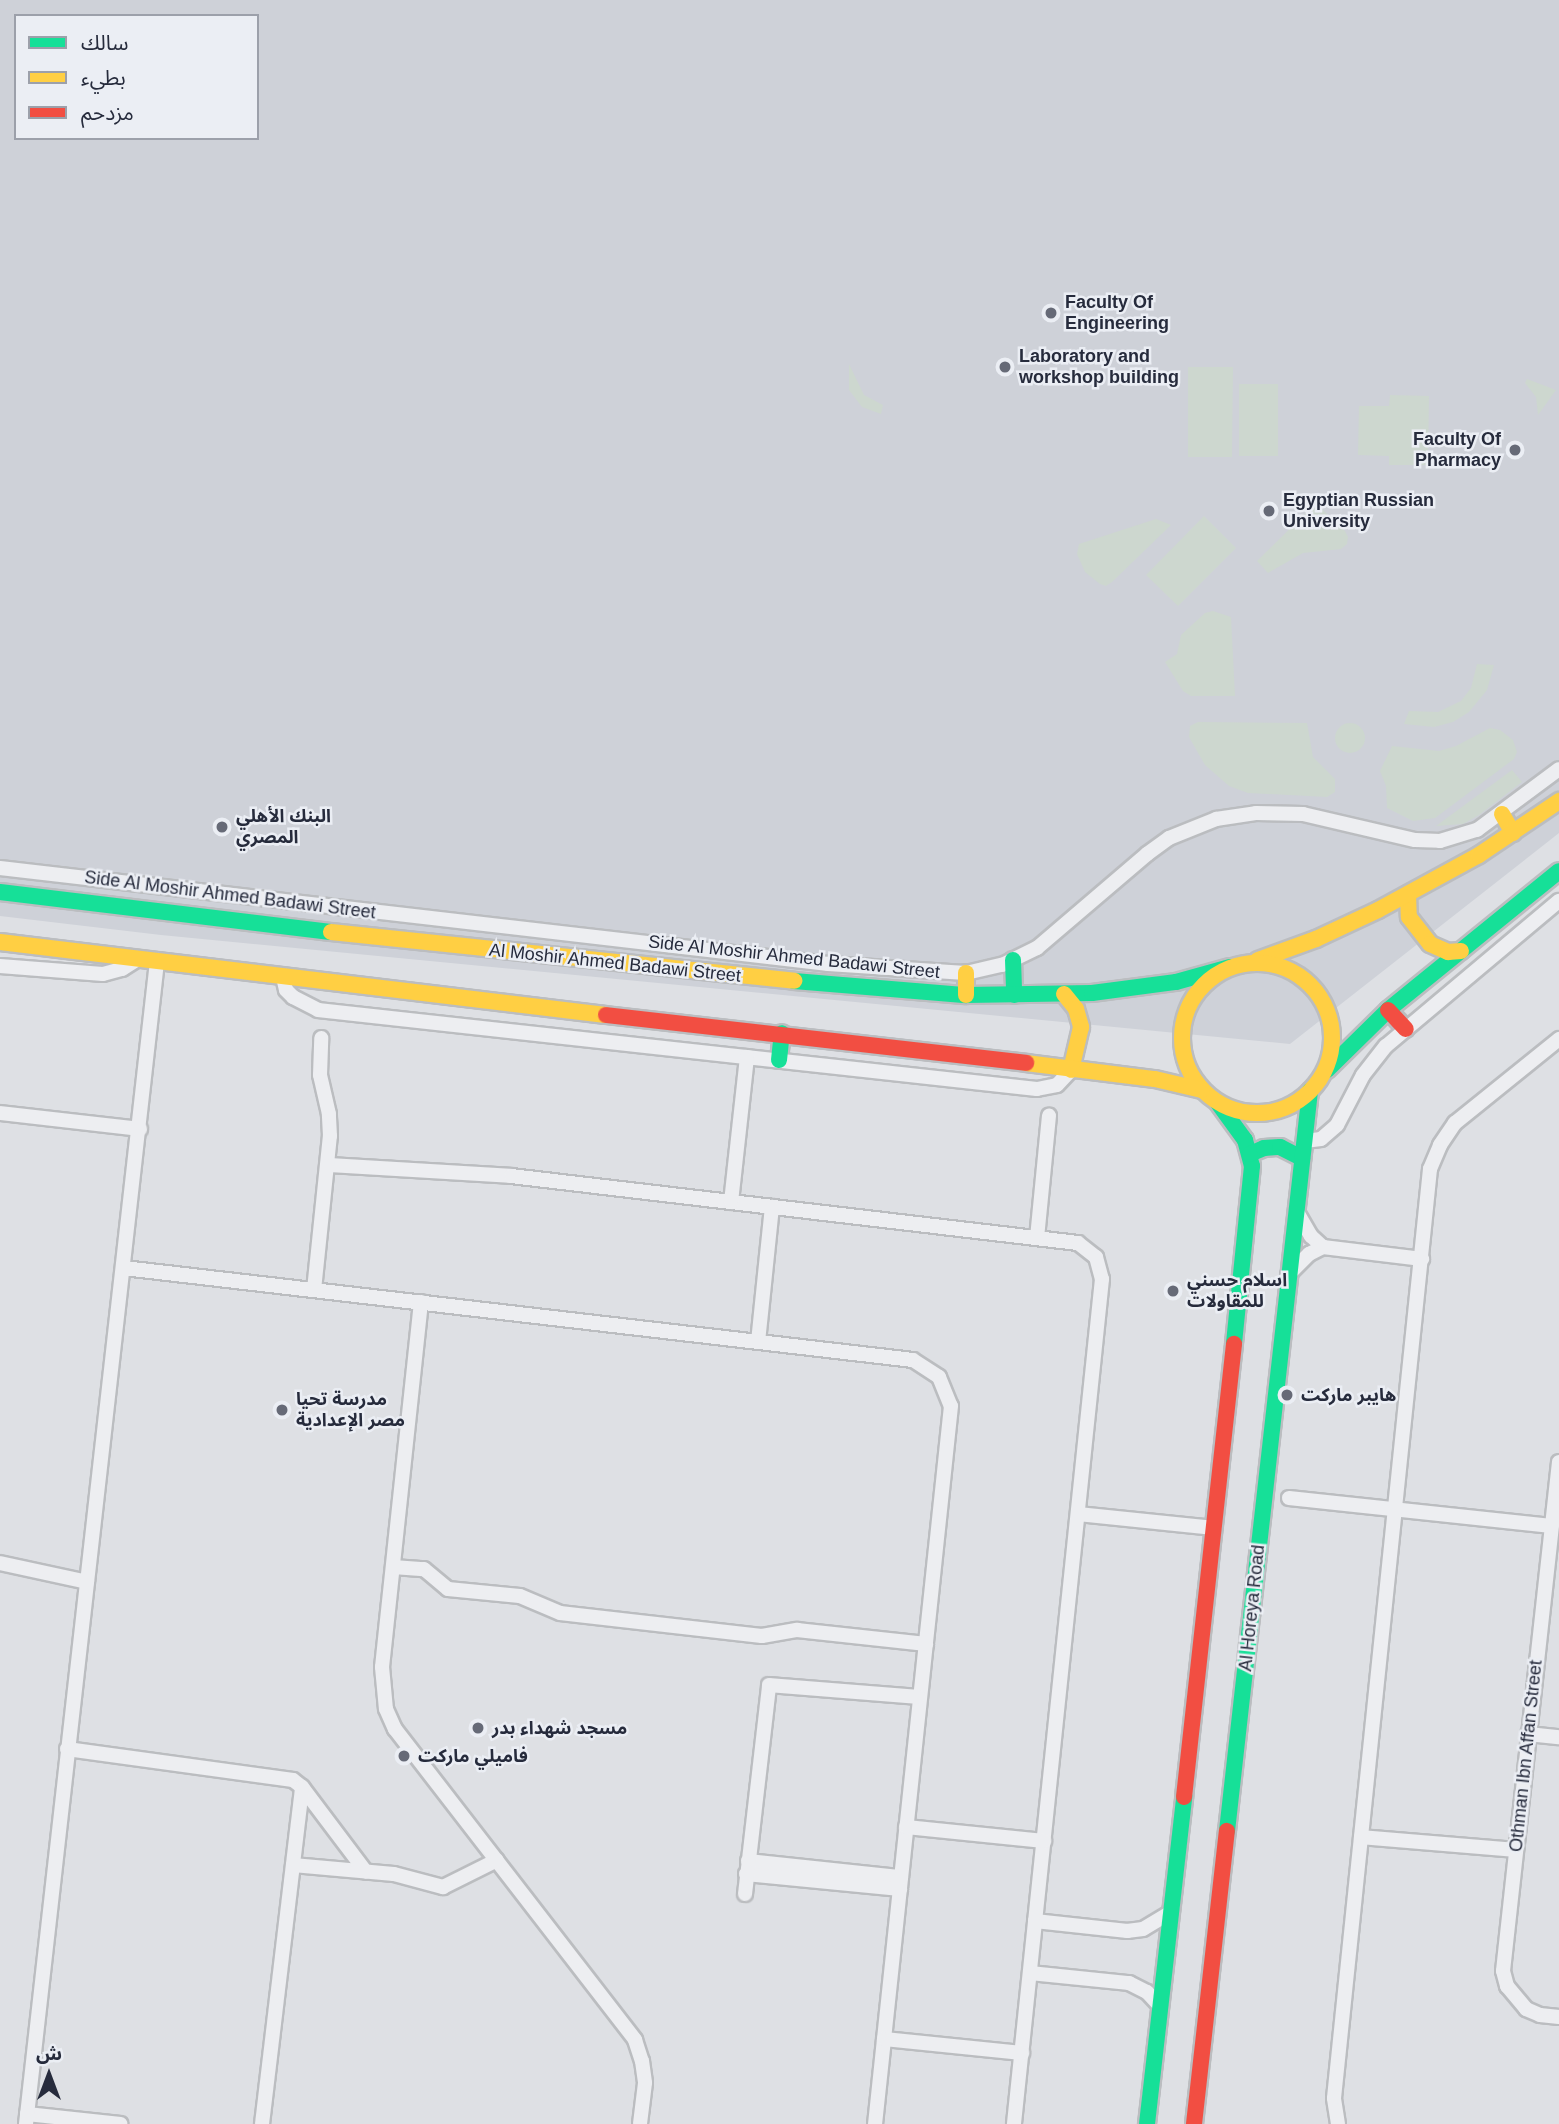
<!DOCTYPE html>
<html>
<head>
<meta charset="utf-8">
<style>
	body { margin:0 }
	#map { position:relative; width:1559px; height:2124px; overflow:hidden; background:#dee0e4; font-family:Arial,"Noto Sans Arabic",sans-serif }
	div>[style] { position:absolute }
	.built>* { inset:0; background:#ced1d8 }
	.green>* { inset:0; background:#cdd7cf }
	.round { border-radius:50% }
	.roads { filter:drop-shadow(2px 0 #bbbdc0) drop-shadow(-2px 0 #bbbdc0) drop-shadow(0 2px #bbbdc0) drop-shadow(0 -2px #bbbdc0) }
	.street>* { height:14px; margin:-7px; padding:0 7px; transform-origin:7px; border-radius:7px; background:#edeef1 }
	.fast>* { height:16px; margin:-8px; padding:0 8px; transform-origin:8px; border-radius:8px; background:#16e098 }
	.slow>* { height:16px; margin:-8px; padding:0 8px; transform-origin:8px; border-radius:8px; background:#ffcf43 }
	.slow>.ring { margin:-8px; padding:0; box-sizing:content-box; background:none; border:16px solid #ffcf43; border-radius:50% }
	.jam>* { height:16px; margin:-8px; padding:0 8px; transform-origin:8px; border-radius:8px; background:#f24e42 }
	.dots>* { width:19px; height:19px; translate:-50% -50%; box-sizing:border-box; border:4px solid #ebeef4; border-radius:50% }
	span { translate:-50% -50%; white-space:nowrap; text-align:center; line-height:1.15; -webkit-text-stroke:5px #ebeef4; paint-order:stroke }
	.poi-label { font-size:18px; color:#262b3c; font-weight:700 }
	.left { translate:0 -50%; text-align:left }
	.right { translate:-100% -50%; text-align:right }
	.street-label { font-size:18px; color:#262b3c }
	.legend { position:absolute; left:14px; top:14px; width:245px; height:126px; box-sizing:border-box; background:#ebeef4; border:2px solid #9ca0aa; margin:0; padding:9px 12px; list-style:none; font-size:21px; color:#262b3c }
	.legend li { display:flex; align-items:center; gap:14px; height:35px }
	.legend b { width:35px; border:2px solid #9ca0aa }
	.north { position:absolute; left:14px; top:2040px; width:70px; height:70px; -webkit-text-stroke:5px #ebeef4; paint-order:stroke; rotate:0deg; font-size:19px; font-weight:700; line-height:28px; text-align:center; color:#262b3c }
	.north::after { content:''; display:block; margin:auto; width:24px; height:32px; background:#262b3c; clip-path:polygon(50% 0,100% 100%,50% 72%,0 100%) }
</style>
</head>
<body>
<div id="map">
	<div class="built">
		<div style="clip-path:polygon(evenodd,0 0,1559px 0,1559px 833px,1290px 1044px,161px 935px,0 916px,0 0,16px 16px,257px 16px,257px 138px,16px 138px,16px 16px)"></div>
	</div>
	<div class="green">
		<div style="clip-path:polygon(849px 364px,864px 395px,883px 405px,881px 414px,862px 407px,849px 390px)"></div>
		<div style="clip-path:polygon(1188px 367px,1233px 367px,1232px 457px,1188px 457px)"></div>
		<div style="clip-path:polygon(1527px 379px,1556px 390px,1538px 415px,1536px 397px,1525px 383px)"></div>
		<div style="clip-path:polygon(1239px 384px,1278px 384px,1278px 456px,1239px 456px)"></div>
		<div style="clip-path:polygon(1390px 395px,1429px 396px,1428px 465px,1389px 465px,1389px 456px,1358px 455px,1359px 406px,1389px 406px)"></div>
		<div style="clip-path:polygon(1312px 507px,1322px 509px,1345px 531px,1348px 537px,1347px 544px,1341px 549px,1303px 553px,1268px 573px,1257px 561px)"></div>
		<div style="clip-path:polygon(1204px 516px,1236px 548px,1178px 606px,1146px 575px)"></div>
		<div style="clip-path:polygon(1156px 519px,1171px 525px,1112px 582px,1106px 586px,1100px 584px,1085px 572px,1077px 554px,1079px 544px)"></div>
		<div style="clip-path:polygon(1213px 611px,1231px 617px,1235px 696px,1191px 696px,1183px 691px,1165px 662px,1177px 654px,1181px 635px,1205px 613px)"></div>
		<div style="clip-path:polygon(1477px 664px,1494px 665px,1487px 690px,1469px 712px,1453px 722px,1434px 727px,1404px 724px,1409px 711px,1438px 712px,1461px 701px,1471px 688px)"></div>
		<div style="clip-path:polygon(1198px 722px,1307px 723px,1313px 757px,1335px 779px,1335px 792px,1327px 797px,1248px 793px,1229px 786px,1205px 765px,1189px 737px,1190px 726px)"></div>
		<div class="round" style="left:1335px;top:723px;width:30px;height:30px"></div>
		<div style="clip-path:polygon(1490px 728px,1500px 730px,1513px 740px,1517px 752px,1514px 759px,1435px 818px,1413px 821px,1387px 808px,1386px 786px,1380px 771px,1392px 746px,1439px 751px,1456px 746px)"></div>
		<div style="clip-path:polygon(1512px 770px,1522px 782px,1479px 815px,1463px 824px,1436px 826px)"></div>
	</div>
	<div class="roads">
		<div class="street">
			<div style="left:0;top:868px;width:834px;rotate:6.61deg"></div>
			<div style="left:828px;top:964px;width:138px;rotate:3.7deg"></div>
			<div style="left:966px;top:973px;width:37px;rotate:-13deg"></div>
			<div style="left:1002px;top:965px;width:39px;rotate:-26deg"></div>
			<div style="left:1037px;top:948px;width:145px;rotate:-40.5deg"></div>
			<div style="left:1147px;top:854px;width:27px;rotate:-36deg"></div>
			<div style="left:1169px;top:838px;width:51px;rotate:-22deg"></div>
			<div style="left:1216px;top:819px;width:40px;rotate:-8.5deg"></div>
			<div style="left:1256px;top:813px;width:47px;rotate:1.2deg"></div>
			<div style="left:1303px;top:814px;width:115px;rotate:13.1deg"></div>
			<div style="left:1415px;top:840px;width:25px;rotate:2deg"></div>
			<div style="left:1440px;top:841px;width:39px;rotate:-17deg"></div>
			<div style="left:1477px;top:830px;width:102px;rotate:-36.6deg"></div>
			<div style="left:0;top:966px;width:103px;rotate:4.4deg"></div>
			<div style="left:103px;top:974px;width:20px;rotate:-15deg"></div>
			<div style="left:122px;top:969px;width:19px;rotate:-32deg"></div>
			<div style="left:283px;top:977px;width:13px;rotate:77deg"></div>
			<div style="left:286px;top:990px;width:10px;rotate:45deg"></div>
			<div style="left:293px;top:997px;width:28px;rotate:27deg"></div>
			<div style="left:318px;top:1010px;width:723px;rotate:6.27deg"></div>
			<div style="left:1037px;top:1089px;width:20px;rotate:-11deg"></div>
			<div style="left:1057px;top:1085px;width:21px;rotate:-47deg"></div>
			<div style="left:0;top:1113px;width:141px;rotate:6.5deg"></div>
			<div style="left:1305px;top:1141px;width:16px;rotate:-7deg"></div>
			<div style="left:1321px;top:1139px;width:21px;rotate:-41deg"></div>
			<div style="left:1337px;top:1125px;width:56px;rotate:-62.5deg"></div>
			<div style="left:1363px;top:1075px;width:37px;rotate:-52deg"></div>
			<div style="left:1386px;top:1046px;width:226px;rotate:-40deg"></div>
			<div style="left:328px;top:1165px;width:183px;rotate:3.4deg"></div>
			<div style="left:511px;top:1176px;width:571px;rotate:6.74deg"></div>
			<div style="left:1078px;top:1243px;width:23px;rotate:38deg"></div>
			<div style="left:1096px;top:1257px;width:23px;rotate:75deg"></div>
			<div style="left:1102px;top:1279px;width:850px;rotate:95.95deg"></div>
			<div style="left:731px;top:1202px;width:146px;rotate:-83.7deg"></div>
			<div style="left:1297px;top:1212px;width:28px;rotate:60deg"></div>
			<div style="left:1311px;top:1236px;width:16px;rotate:43deg"></div>
			<div style="left:1037px;top:1238px;width:123px;rotate:-84.4deg"></div>
			<div style="left:124px;top:1268px;width:794px;rotate:6.65deg"></div>
			<div style="left:913px;top:1360px;width:31px;rotate:33deg"></div>
			<div style="left:939px;top:1377px;width:31px;rotate:68deg"></div>
			<div style="left:951px;top:1406px;width:722px;rotate:96.04deg"></div>
			<div style="left:1288px;top:1275px;width:30px;rotate:-45deg"></div>
			<div style="left:1309px;top:1254px;width:16px;rotate:-27deg"></div>
			<div style="left:1323px;top:1247px;width:100px;rotate:6.9deg"></div>
			<div style="left:314px;top:1290px;width:155px;rotate:-84.1deg"></div>
			<div style="left:330px;top:1136px;width:22px;rotate:-93deg"></div>
			<div style="left:329px;top:1114px;width:40px;rotate:-103deg"></div>
			<div style="left:320px;top:1075px;width:37px;rotate:-88deg"></div>
			<div style="left:421px;top:1302px;width:367px;rotate:96.1deg"></div>
			<div style="left:382px;top:1667px;width:42px;rotate:84.6deg"></div>
			<div style="left:386px;top:1709px;width:22px;rotate:66deg"></div>
			<div style="left:395px;top:1729px;width:393px;rotate:52.3deg"></div>
			<div style="left:635px;top:2040px;width:22px;rotate:72deg"></div>
			<div style="left:642px;top:2061px;width:22px;rotate:82deg"></div>
			<div style="left:645px;top:2083px;width:41px;rotate:97deg"></div>
			<div style="left:758px;top:1342px;width:136px;rotate:-84.1deg"></div>
			<div style="left:1559px;top:1462px;width:512px;rotate:96.28deg"></div>
			<div style="left:1503px;top:1971px;width:16px;rotate:75deg"></div>
			<div style="left:1507px;top:1986px;width:30px;rotate:50deg"></div>
			<div style="left:1526px;top:2009px;width:15px;rotate:23deg"></div>
			<div style="left:1540px;top:2015px;width:19px;rotate:6deg"></div>
			<div style="left:1289px;top:1498px;width:264px;rotate:6.1deg"></div>
			<div style="left:1078px;top:1514px;width:137px;rotate:5.9deg"></div>
			<div style="left:0;top:1563px;width:89px;rotate:12.3deg"></div>
			<div style="left:393px;top:1567px;width:31px;rotate:4deg"></div>
			<div style="left:424px;top:1569px;width:31px;rotate:40deg"></div>
			<div style="left:448px;top:1589px;width:72px;rotate:5.6deg"></div>
			<div style="left:520px;top:1596px;width:43px;rotate:23deg"></div>
			<div style="left:560px;top:1613px;width:203px;rotate:6.5deg"></div>
			<div style="left:762px;top:1636px;width:36px;rotate:-10deg"></div>
			<div style="left:797px;top:1630px;width:130px;rotate:6.2deg"></div>
			<div style="left:1528px;top:1734px;width:31px;rotate:6deg"></div>
			<div style="left:67px;top:1749px;width:228px;rotate:7.8deg"></div>
			<div style="left:293px;top:1780px;width:11px;rotate:38deg"></div>
			<div style="left:302px;top:1787px;width:106px;rotate:53deg"></div>
			<div style="left:906px;top:1827px;width:139px;rotate:5.8deg"></div>
			<div style="left:1361px;top:1837px;width:155px;rotate:4.8deg"></div>
			<div style="left:748px;top:1861px;width:154px;rotate:6deg"></div>
			<div style="left:293px;top:1865px;width:101px;rotate:5.1deg"></div>
			<div style="left:394px;top:1874px;width:51px;rotate:14.9deg"></div>
			<div style="left:443px;top:1887px;width:60px;rotate:-26.6deg"></div>
			<div style="left:746px;top:1874px;width:155px;rotate:5.6deg"></div>
			<div style="left:745px;top:1894px;width:210px;rotate:-83.4deg"></div>
			<div style="left:769px;top:1685px;width:150px;rotate:4.6deg"></div>
			<div style="left:1035px;top:1921px;width:93px;rotate:6.2deg"></div>
			<div style="left:1127px;top:1931px;width:16px;rotate:-7deg"></div>
			<div style="left:1143px;top:1929px;width:33px;rotate:-31deg"></div>
			<div style="left:1030px;top:1973px;width:100px;rotate:5.8deg"></div>
			<div style="left:1129px;top:1983px;width:20px;rotate:27deg"></div>
			<div style="left:1147px;top:1992px;width:19px;rotate:47deg"></div>
			<div style="left:884px;top:2039px;width:139px;rotate:5.8deg"></div>
			<div style="left:27px;top:2114px;width:94px;rotate:6.1deg"></div>
			<div style="left:26px;top:2124px;width:1170px;rotate:-83.57deg"></div>
			<div style="left:262px;top:2124px;width:339px;rotate:-83.2deg"></div>
			<div style="left:1338px;top:2124px;width:26px;rotate:-99deg"></div>
			<div style="left:1334px;top:2098px;width:934px;rotate:-84.1deg"></div>
			<div style="left:1430px;top:1169px;width:26px;rotate:-67deg"></div>
			<div style="left:1440px;top:1145px;width:27px;rotate:-56deg"></div>
			<div style="left:1455px;top:1123px;width:134px;rotate:-38.9deg"></div>
		</div>
		<div class="fast">
			<div style="left:0;top:892px;width:333px;rotate:6.9deg"></div>
			<div style="left:1013px;top:960px;width:35px;rotate:88deg"></div>
			<div style="left:794px;top:981px;width:173px;rotate:4.7deg"></div>
			<div style="left:966px;top:995px;width:126px;rotate:-0.9deg"></div>
			<div style="left:1092px;top:993px;width:85px;rotate:-7.5deg"></div>
			<div style="left:1176px;top:982px;width:56px;rotate:-15.5deg"></div>
			<div style="left:779px;top:1060px;width:27px;rotate:-84deg"></div>
			<div style="left:1327px;top:1070px;width:86px;rotate:-44.5deg"></div>
			<div style="left:1388px;top:1010px;width:220px;rotate:-39.1deg"></div>
			<div style="left:1218px;top:1103px;width:46px;rotate:53.9deg"></div>
			<div style="left:1245px;top:1140px;width:27px;rotate:75deg"></div>
			<div style="left:1252px;top:1166px;width:179px;rotate:95.8deg"></div>
			<div style="left:1250px;top:1154px;width:15px;rotate:-23deg"></div>
			<div style="left:1264px;top:1148px;width:16px;rotate:-4deg"></div>
			<div style="left:1280px;top:1147px;width:25px;rotate:27deg"></div>
			<div style="left:1227px;top:1831px;width:745px;rotate:-83.6deg"></div>
			<div style="left:1147px;top:2124px;width:329px;rotate:-83.5deg"></div>
		</div>
		<div class="slow">
			<div style="left:1502px;top:814px;width:22px;rotate:60deg"></div>
			<div style="left:1408px;top:894px;width:23px;rotate:88deg"></div>
			<div style="left:1409px;top:917px;width:34px;rotate:52deg"></div>
			<div style="left:1430px;top:944px;width:20px;rotate:24deg"></div>
			<div style="left:1448px;top:952px;width:13px;rotate:-4deg"></div>
			<div style="left:331px;top:932px;width:466px;rotate:6deg"></div>
			<div style="left:0;top:942px;width:610px;rotate:6.87deg"></div>
			<div style="left:1258px;top:960px;width:62px;rotate:-19.9deg"></div>
			<div style="left:1316px;top:939px;width:68px;rotate:-25.1deg"></div>
			<div style="left:1378px;top:910px;width:115px;rotate:-28.6deg"></div>
			<div style="left:1479px;top:855px;width:97px;rotate:-34deg"></div>
			<div class="ring" style="left:1182px;top:963px;width:134px;height:134px"></div>
			<div style="left:966px;top:973px;width:22px;rotate:90deg"></div>
			<div style="left:1064px;top:994px;width:19px;rotate:51deg"></div>
			<div style="left:1076px;top:1009px;width:19px;rotate:74deg"></div>
			<div style="left:1081px;top:1027px;width:44px;rotate:103.1deg"></div>
			<div style="left:1026px;top:1063px;width:130px;rotate:7.1deg"></div>
			<div style="left:1155px;top:1079px;width:48px;rotate:13.2deg"></div>
		</div>
		<div class="jam">
			<div style="left:1388px;top:1010px;width:26px;rotate:47deg"></div>
			<div style="left:606px;top:1015px;width:423px;rotate:6.5deg"></div>
			<div style="left:1184px;top:1797px;width:456px;rotate:-83.7deg"></div>
			<div style="left:1194px;top:2124px;width:295px;rotate:-83.6deg"></div>
		</div>
	</div>
	<div class="dots">
		<div style="left:1051px;top:313px;background:#666a77"></div>
		<div style="left:1005px;top:367px;background:#666a77"></div>
		<div style="left:1515px;top:450px;background:#666a77"></div>
		<div style="left:1269px;top:511px;background:#666a77"></div>
		<div style="left:222px;top:827px;background:#666a77"></div>
		<div style="left:1173px;top:1291px;background:#666a77"></div>
		<div style="left:1287px;top:1395px;background:#666a77"></div>
		<div style="left:282px;top:1410px;background:#666a77"></div>
		<div style="left:478px;top:1728px;background:#666a77"></div>
		<div style="left:404px;top:1756px;background:#666a77"></div>
	</div>
	<div class="poi-label">
		<span class="left" style="left:1065px;top:313px">Faculty Of<br>Engineering</span>
		<span class="left" style="left:1019px;top:367px">Laboratory and<br>workshop building</span>
		<span class="right" style="left:1501px;top:450px">Faculty Of<br>Pharmacy</span>
		<span class="left" style="left:1283px;top:511px">Egyptian Russian<br>University</span>
		<span class="left" style="left:236px;top:827px">البنك الأهلي<br>المصري</span>
		<span class="left" style="left:1187px;top:1291px">اسلام حسني<br>للمقاولات</span>
		<span class="left" style="left:1301px;top:1395px">هايبر ماركت</span>
		<span class="left" style="left:296px;top:1410px">مدرسة تحيا<br>مصر الإعدادية</span>
		<span class="left" style="left:492px;top:1728px">مسجد شهداء بدر</span>
		<span class="left" style="left:418px;top:1756px">فاميلي ماركت</span>
	</div>
	<div class="street-label">
		<span style="left:230px;top:895px;rotate:7deg">Side Al Moshir Ahmed Badawi Street</span>
		<span style="left:794px;top:957px;rotate:6deg">Side Al Moshir Ahmed Badawi Street</span>
		<span style="left:615px;top:963px;rotate:6deg">Al Moshir Ahmed Badawi Street</span>
		<span style="left:1252px;top:1608px;rotate:-84deg">Al Horeya Road</span>
		<span style="left:1526px;top:1756px;rotate:-84deg">Othman Ibn Affan Street</span>
	</div>
	<ul class="legend">
	<li><b style="height:9px;background:#16e098"></b>سالك</li>
	<li><b style="height:9px;background:#ffcf43"></b>بطيء</li>
	<li><b style="height:9px;background:#f24e42"></b>مزدحم</li>
	</ul>
	<div class="north">ش</div>
</div>
</body>
</html>
